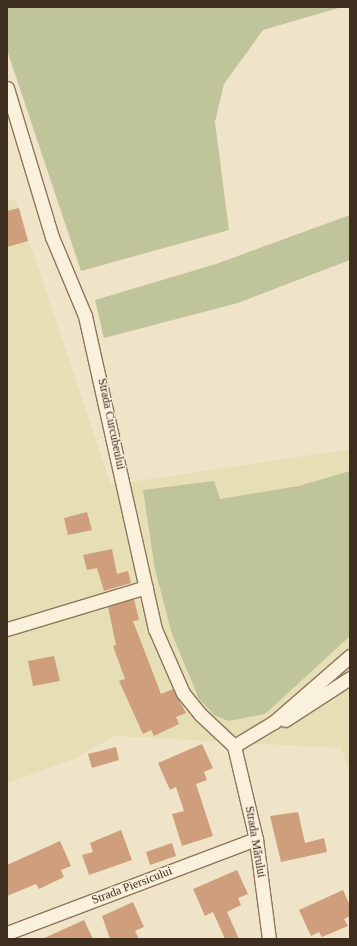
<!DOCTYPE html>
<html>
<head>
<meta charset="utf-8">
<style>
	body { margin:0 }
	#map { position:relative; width:357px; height:946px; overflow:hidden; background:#f0e4c8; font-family:Georgia,serif }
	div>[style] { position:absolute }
	.farmland>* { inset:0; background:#e6deb5 }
	.cemetery>* { inset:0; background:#bfc49a }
	.building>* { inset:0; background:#cf9f7d }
	.roads { filter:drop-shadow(1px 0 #8d765c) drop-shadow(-1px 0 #8d765c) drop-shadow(0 1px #8d765c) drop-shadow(0 -1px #8d765c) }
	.street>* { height:13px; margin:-6.5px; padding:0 6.5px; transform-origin:6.5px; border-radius:6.5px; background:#faf1dc }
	span { translate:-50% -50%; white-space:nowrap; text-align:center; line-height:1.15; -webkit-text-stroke:3px #f7eed8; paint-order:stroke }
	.street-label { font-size:12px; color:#3d2e20 }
	.frame { position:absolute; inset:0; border:8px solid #3d2e20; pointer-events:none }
</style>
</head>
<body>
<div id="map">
	<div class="farmland">
		<div style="clip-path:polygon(15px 199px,111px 485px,350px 449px,350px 774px,341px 748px,115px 736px,72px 760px,7px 783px,7px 201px)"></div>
	</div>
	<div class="cemetery">
		<div style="clip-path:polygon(7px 7px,342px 7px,263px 30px,224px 84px,215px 122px,229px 230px,81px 271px,7px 50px)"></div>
		<div style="clip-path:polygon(350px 215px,350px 260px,238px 303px,104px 338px,95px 300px,216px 264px)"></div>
		<div style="clip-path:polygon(350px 471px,350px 636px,265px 714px,228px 721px,214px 715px,199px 699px,172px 634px,155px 570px,143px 490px,214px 481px,220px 499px,299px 486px)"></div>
	</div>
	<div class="building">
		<div style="clip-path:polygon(19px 208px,28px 241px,7px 247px,7px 211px)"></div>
		<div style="clip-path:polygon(87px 512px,92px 530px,68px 535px,64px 518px)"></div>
		<div style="clip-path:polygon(112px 549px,117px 574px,128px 571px,131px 583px,104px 591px,97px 568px,87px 570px,83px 555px)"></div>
		<div style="clip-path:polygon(134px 599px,139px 620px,133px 621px,161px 694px,173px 689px,186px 713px,176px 717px,179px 724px,154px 736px,151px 730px,143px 734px,119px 681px,125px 679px,113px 646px,116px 645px,108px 607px)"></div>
		<div style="clip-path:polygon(54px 656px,60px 681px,33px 686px,28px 661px)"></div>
		<div style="clip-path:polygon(202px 744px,213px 768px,204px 772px,207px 780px,196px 784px,213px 836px,182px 846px,172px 814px,184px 811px,176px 787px,170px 790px,158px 763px)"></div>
		<div style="clip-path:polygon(116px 747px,119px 760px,92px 768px,88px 754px)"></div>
		<div style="clip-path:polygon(298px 812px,305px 843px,324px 838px,327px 852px,281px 862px,270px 816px)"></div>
		<div style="clip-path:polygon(121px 830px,132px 860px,89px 875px,82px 855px,93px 852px,90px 843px)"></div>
		<div style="clip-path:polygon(60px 841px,71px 866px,61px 870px,64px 877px,39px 889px,36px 884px,7px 896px,7px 865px)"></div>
		<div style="clip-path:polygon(172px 843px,176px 856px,150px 865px,146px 852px)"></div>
		<div style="clip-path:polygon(237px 870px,248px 894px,238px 898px,241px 905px,227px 912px,239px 939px,225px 939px,213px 912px,205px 916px,193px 889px)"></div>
		<div style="clip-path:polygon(343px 890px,350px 906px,350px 916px,344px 919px,348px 926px,322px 937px,319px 932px,311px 936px,299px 910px)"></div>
		<div style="clip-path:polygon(133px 902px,144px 927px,135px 931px,139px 939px,110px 939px,102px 916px)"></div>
		<div style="clip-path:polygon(84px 920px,93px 939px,42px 939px)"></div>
	</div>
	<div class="roads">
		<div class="street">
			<div style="left:7px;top:88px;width:156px;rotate:73.2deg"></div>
			<div style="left:52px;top:237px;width:86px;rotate:67.3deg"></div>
			<div style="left:85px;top:316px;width:321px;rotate:77.4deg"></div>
			<div style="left:155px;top:629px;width:70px;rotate:66.4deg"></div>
			<div style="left:183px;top:693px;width:28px;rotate:51deg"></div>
			<div style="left:201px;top:715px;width:45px;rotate:43.2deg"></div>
			<div style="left:7px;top:629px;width:145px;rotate:-16.8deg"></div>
			<div style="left:285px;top:720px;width:77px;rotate:-32.9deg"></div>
			<div style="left:234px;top:746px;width:96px;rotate:76.7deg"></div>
			<div style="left:256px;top:839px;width:101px;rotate:82.6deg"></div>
			<div style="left:234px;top:746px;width:47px;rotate:-31deg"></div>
			<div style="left:274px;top:722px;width:101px;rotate:-41deg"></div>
			<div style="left:7px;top:933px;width:266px;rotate:-20.7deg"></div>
		</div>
	</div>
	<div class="street-label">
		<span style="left:111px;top:424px;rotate:78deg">Strada Curcubeului</span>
		<span style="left:255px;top:842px;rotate:80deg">Strada Mărului</span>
		<span style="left:132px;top:886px;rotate:-21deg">Strada Piersicului</span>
	</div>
	<div class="frame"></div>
</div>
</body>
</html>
